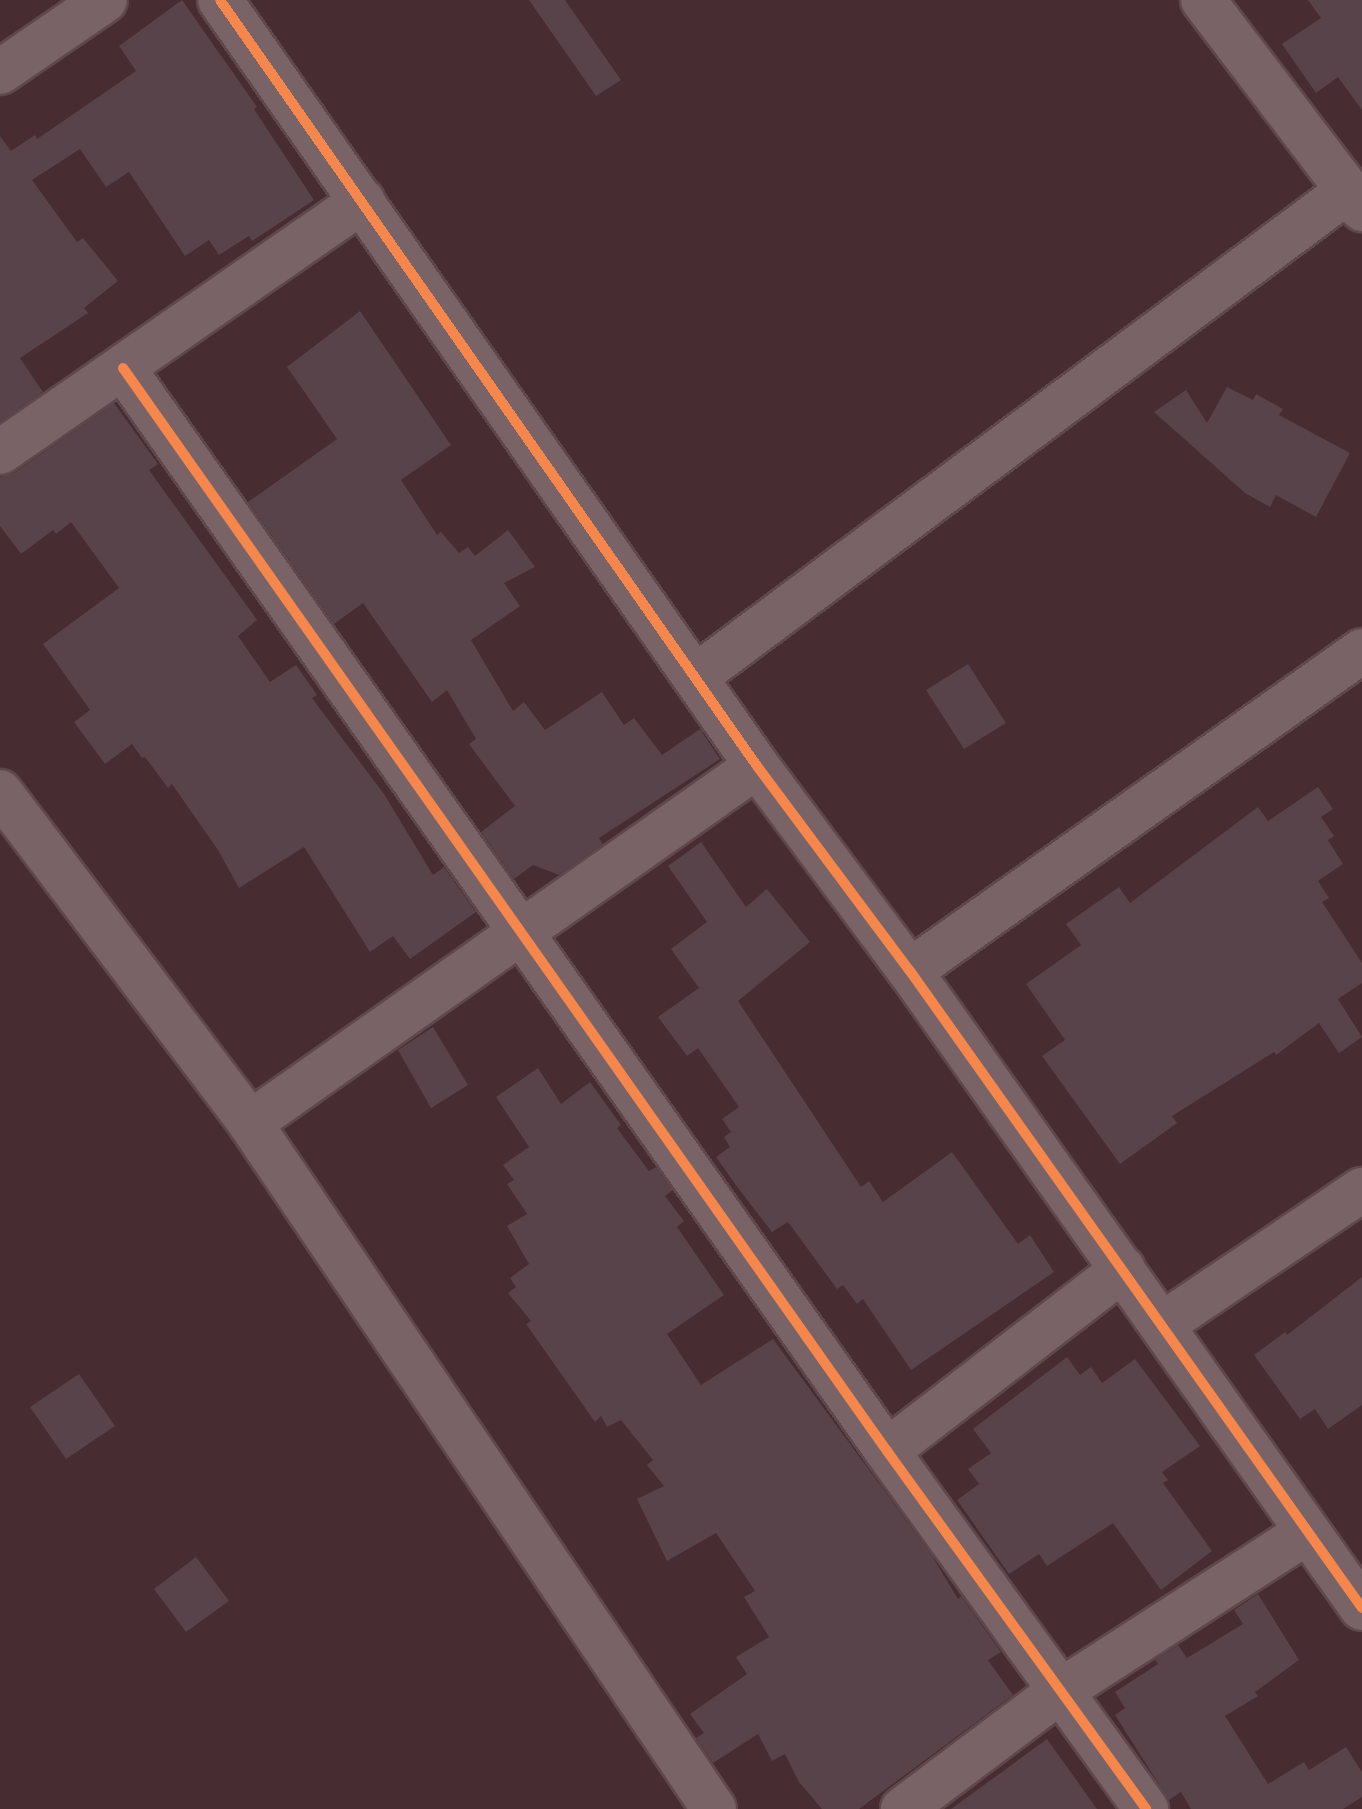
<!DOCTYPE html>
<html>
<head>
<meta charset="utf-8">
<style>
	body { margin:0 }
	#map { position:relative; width:1362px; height:1809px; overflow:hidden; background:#472c31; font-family:"Noto Sans",sans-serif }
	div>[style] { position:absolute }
	.building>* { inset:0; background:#58434a }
	.roads { filter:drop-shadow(2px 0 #5f484c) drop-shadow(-2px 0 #5f484c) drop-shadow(0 2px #5f484c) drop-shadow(0 -2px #5f484c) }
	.minor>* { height:44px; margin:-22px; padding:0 22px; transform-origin:22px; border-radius:22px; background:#796367 }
	.cycleway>* { height:10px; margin:-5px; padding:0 5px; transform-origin:5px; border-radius:5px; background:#f5874c }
	span { translate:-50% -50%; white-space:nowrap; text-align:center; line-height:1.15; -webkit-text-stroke:7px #291317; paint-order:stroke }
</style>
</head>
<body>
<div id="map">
	<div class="building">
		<div style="clip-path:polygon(182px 0,257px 107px,254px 109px,314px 200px,252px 241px,249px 236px,219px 255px,209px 240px,185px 256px,129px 172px,106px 187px,80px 149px,32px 180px,77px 242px,83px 238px,118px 281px,84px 308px,88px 313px,20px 358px,43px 392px,0 422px,0 136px,11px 151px,35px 135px,37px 139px,136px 71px,119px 46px)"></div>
		<div style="clip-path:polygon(529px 0,565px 0,621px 80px,596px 96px)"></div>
		<div style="clip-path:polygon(1308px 0,1362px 0,1362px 110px,1338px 77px,1316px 93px,1282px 44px,1321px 18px)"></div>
		<div style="clip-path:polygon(360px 311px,451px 445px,401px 480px,437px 535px,441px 532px,459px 553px,468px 547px,475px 556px,508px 530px,535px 567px,504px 583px,520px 606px,471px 640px,513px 711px,524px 702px,545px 730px,602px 692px,624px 725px,634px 718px,662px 755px,700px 729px,720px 759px,599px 838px,603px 844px,559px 875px,533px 865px,514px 879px,481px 832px,515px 806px,469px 744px,476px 739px,447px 690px,432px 702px,363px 603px,334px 624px,248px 502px,337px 439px,287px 367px)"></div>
		<div style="clip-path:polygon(1227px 387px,1253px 400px,1256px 394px,1283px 409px,1279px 415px,1350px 453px,1316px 517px,1276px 495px,1270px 507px,1245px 493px,1154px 412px,1186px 390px,1207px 423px)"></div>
		<div style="clip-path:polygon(114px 403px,158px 464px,149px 470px,257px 620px,238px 636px,270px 682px,296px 665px,317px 695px,312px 698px,384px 794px,433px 875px,444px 867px,476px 912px,410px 959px,393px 936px,370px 952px,304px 847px,239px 888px,218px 850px,172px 784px,168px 788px,145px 757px,142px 758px,132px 744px,105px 764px,74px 722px,90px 710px,43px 644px,119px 588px,71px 522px,56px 534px,53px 530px,21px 554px,0 526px,0 477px,14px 473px)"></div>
		<div style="clip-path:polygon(968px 664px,1006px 723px,964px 749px,926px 690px)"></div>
		<div style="clip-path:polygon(1318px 787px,1333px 809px,1321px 817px,1334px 836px,1328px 840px,1343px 864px,1318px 881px,1329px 898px,1322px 902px,1362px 963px,1362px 983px,1338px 999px,1362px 1037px,1339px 1053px,1319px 1023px,1276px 1055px,1274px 1052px,1172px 1116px,1177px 1123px,1120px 1164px,1042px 1056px,1065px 1040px,1026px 984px,1081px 945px,1066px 924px,1119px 887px,1130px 903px,1258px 807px,1268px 821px)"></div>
		<div style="clip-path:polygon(701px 842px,746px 907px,767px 889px,810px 942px,738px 1001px,861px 1187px,869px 1181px,883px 1202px,952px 1152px,1018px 1244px,1030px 1235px,1054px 1272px,911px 1370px,863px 1299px,857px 1304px,843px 1285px,837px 1289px,788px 1222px,772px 1232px,738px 1188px,716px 1157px,730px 1147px,724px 1137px,731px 1132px,722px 1119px,739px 1107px,698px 1048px,687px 1056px,658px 1017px,699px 988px,671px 949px,707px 922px,668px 866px)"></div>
		<div style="clip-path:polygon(433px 1027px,468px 1085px,431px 1108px,398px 1050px)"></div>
		<div style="clip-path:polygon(538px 1068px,561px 1104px,590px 1082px,621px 1125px,617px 1128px,649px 1171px,656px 1167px,673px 1190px,665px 1196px,684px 1221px,677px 1227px,724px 1295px,667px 1334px,701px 1385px,773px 1339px,931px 1554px,958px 1599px,961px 1596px,1001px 1652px,988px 1660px,1013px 1695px,859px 1809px,822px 1809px,799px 1782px,785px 1754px,772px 1761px,758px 1734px,713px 1763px,696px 1738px,704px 1733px,690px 1714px,747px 1674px,736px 1657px,769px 1637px,744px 1597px,755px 1591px,716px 1533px,667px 1561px,637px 1499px,664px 1486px,647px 1465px,653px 1460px,621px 1420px,607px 1427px,601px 1416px,595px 1422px,526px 1324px,531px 1321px,508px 1293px,516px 1287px,510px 1278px,529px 1264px,507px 1226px,527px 1214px,507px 1184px,514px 1180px,503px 1165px,529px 1147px,496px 1097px)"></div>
		<div style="clip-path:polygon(1362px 1277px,1362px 1405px,1328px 1429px,1315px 1409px,1300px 1419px,1254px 1355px,1285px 1332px,1287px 1335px)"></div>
		<div style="clip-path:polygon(1067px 1357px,1080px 1375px,1091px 1367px,1102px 1383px,1135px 1359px,1200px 1446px,1162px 1472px,1168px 1480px,1163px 1483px,1212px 1551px,1161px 1590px,1113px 1523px,1047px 1566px,1039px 1554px,1009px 1574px,957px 1500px,979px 1484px,968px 1469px,991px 1453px,973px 1429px)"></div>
		<div style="clip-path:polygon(79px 1374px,115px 1426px,66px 1459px,30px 1407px)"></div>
		<div style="clip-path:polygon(196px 1557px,229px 1601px,186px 1632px,154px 1589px)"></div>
		<div style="clip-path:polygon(1258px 1594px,1299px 1660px,1255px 1692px,1258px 1696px,1225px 1716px,1268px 1784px,1304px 1762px,1309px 1770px,1346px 1747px,1362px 1772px,1362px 1797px,1343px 1809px,1191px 1809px,1181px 1792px,1169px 1800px,1115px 1715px,1125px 1708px,1115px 1692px,1158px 1664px,1155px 1660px,1178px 1645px,1187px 1658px,1243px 1624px,1234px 1610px)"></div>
		<div style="clip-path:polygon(1047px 1739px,1097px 1809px,951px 1809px)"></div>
	</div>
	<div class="roads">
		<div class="minor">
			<div style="left:220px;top:0;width:935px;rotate:54.97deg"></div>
			<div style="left:757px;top:766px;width:256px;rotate:53.3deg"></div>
			<div style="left:910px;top:971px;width:781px;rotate:54.64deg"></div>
			<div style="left:1203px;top:0;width:263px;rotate:52.7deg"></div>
			<div style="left:0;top:72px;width:127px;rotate:-34.4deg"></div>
			<div style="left:123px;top:368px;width:1325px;rotate:54.8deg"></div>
			<div style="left:887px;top:1451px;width:442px;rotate:54.1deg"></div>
			<div style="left:0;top:452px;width:441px;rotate:-34.7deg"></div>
			<div style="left:695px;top:677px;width:814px;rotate:-36.66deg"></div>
			<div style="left:0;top:792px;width:415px;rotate:52.9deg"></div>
			<div style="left:250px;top:1123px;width:828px;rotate:55.93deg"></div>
			<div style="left:910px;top:971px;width:554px;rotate:-35.3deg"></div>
			<div style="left:250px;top:1123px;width:620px;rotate:-35.15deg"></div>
			<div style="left:1163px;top:1324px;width:240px;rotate:-34deg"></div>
			<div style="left:887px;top:1451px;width:298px;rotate:-37.6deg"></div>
			<div style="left:903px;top:1809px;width:195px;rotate:-36.9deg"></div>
			<div style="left:1059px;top:1692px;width:295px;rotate:-32.8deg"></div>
		</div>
	</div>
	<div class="cycleway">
		<div style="left:220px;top:0;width:935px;rotate:54.97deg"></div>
		<div style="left:757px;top:766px;width:256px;rotate:53.3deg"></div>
		<div style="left:910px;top:971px;width:781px;rotate:54.64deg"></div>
		<div style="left:123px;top:368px;width:1325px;rotate:54.8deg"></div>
		<div style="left:887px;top:1451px;width:442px;rotate:54.1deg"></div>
	</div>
</div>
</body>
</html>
